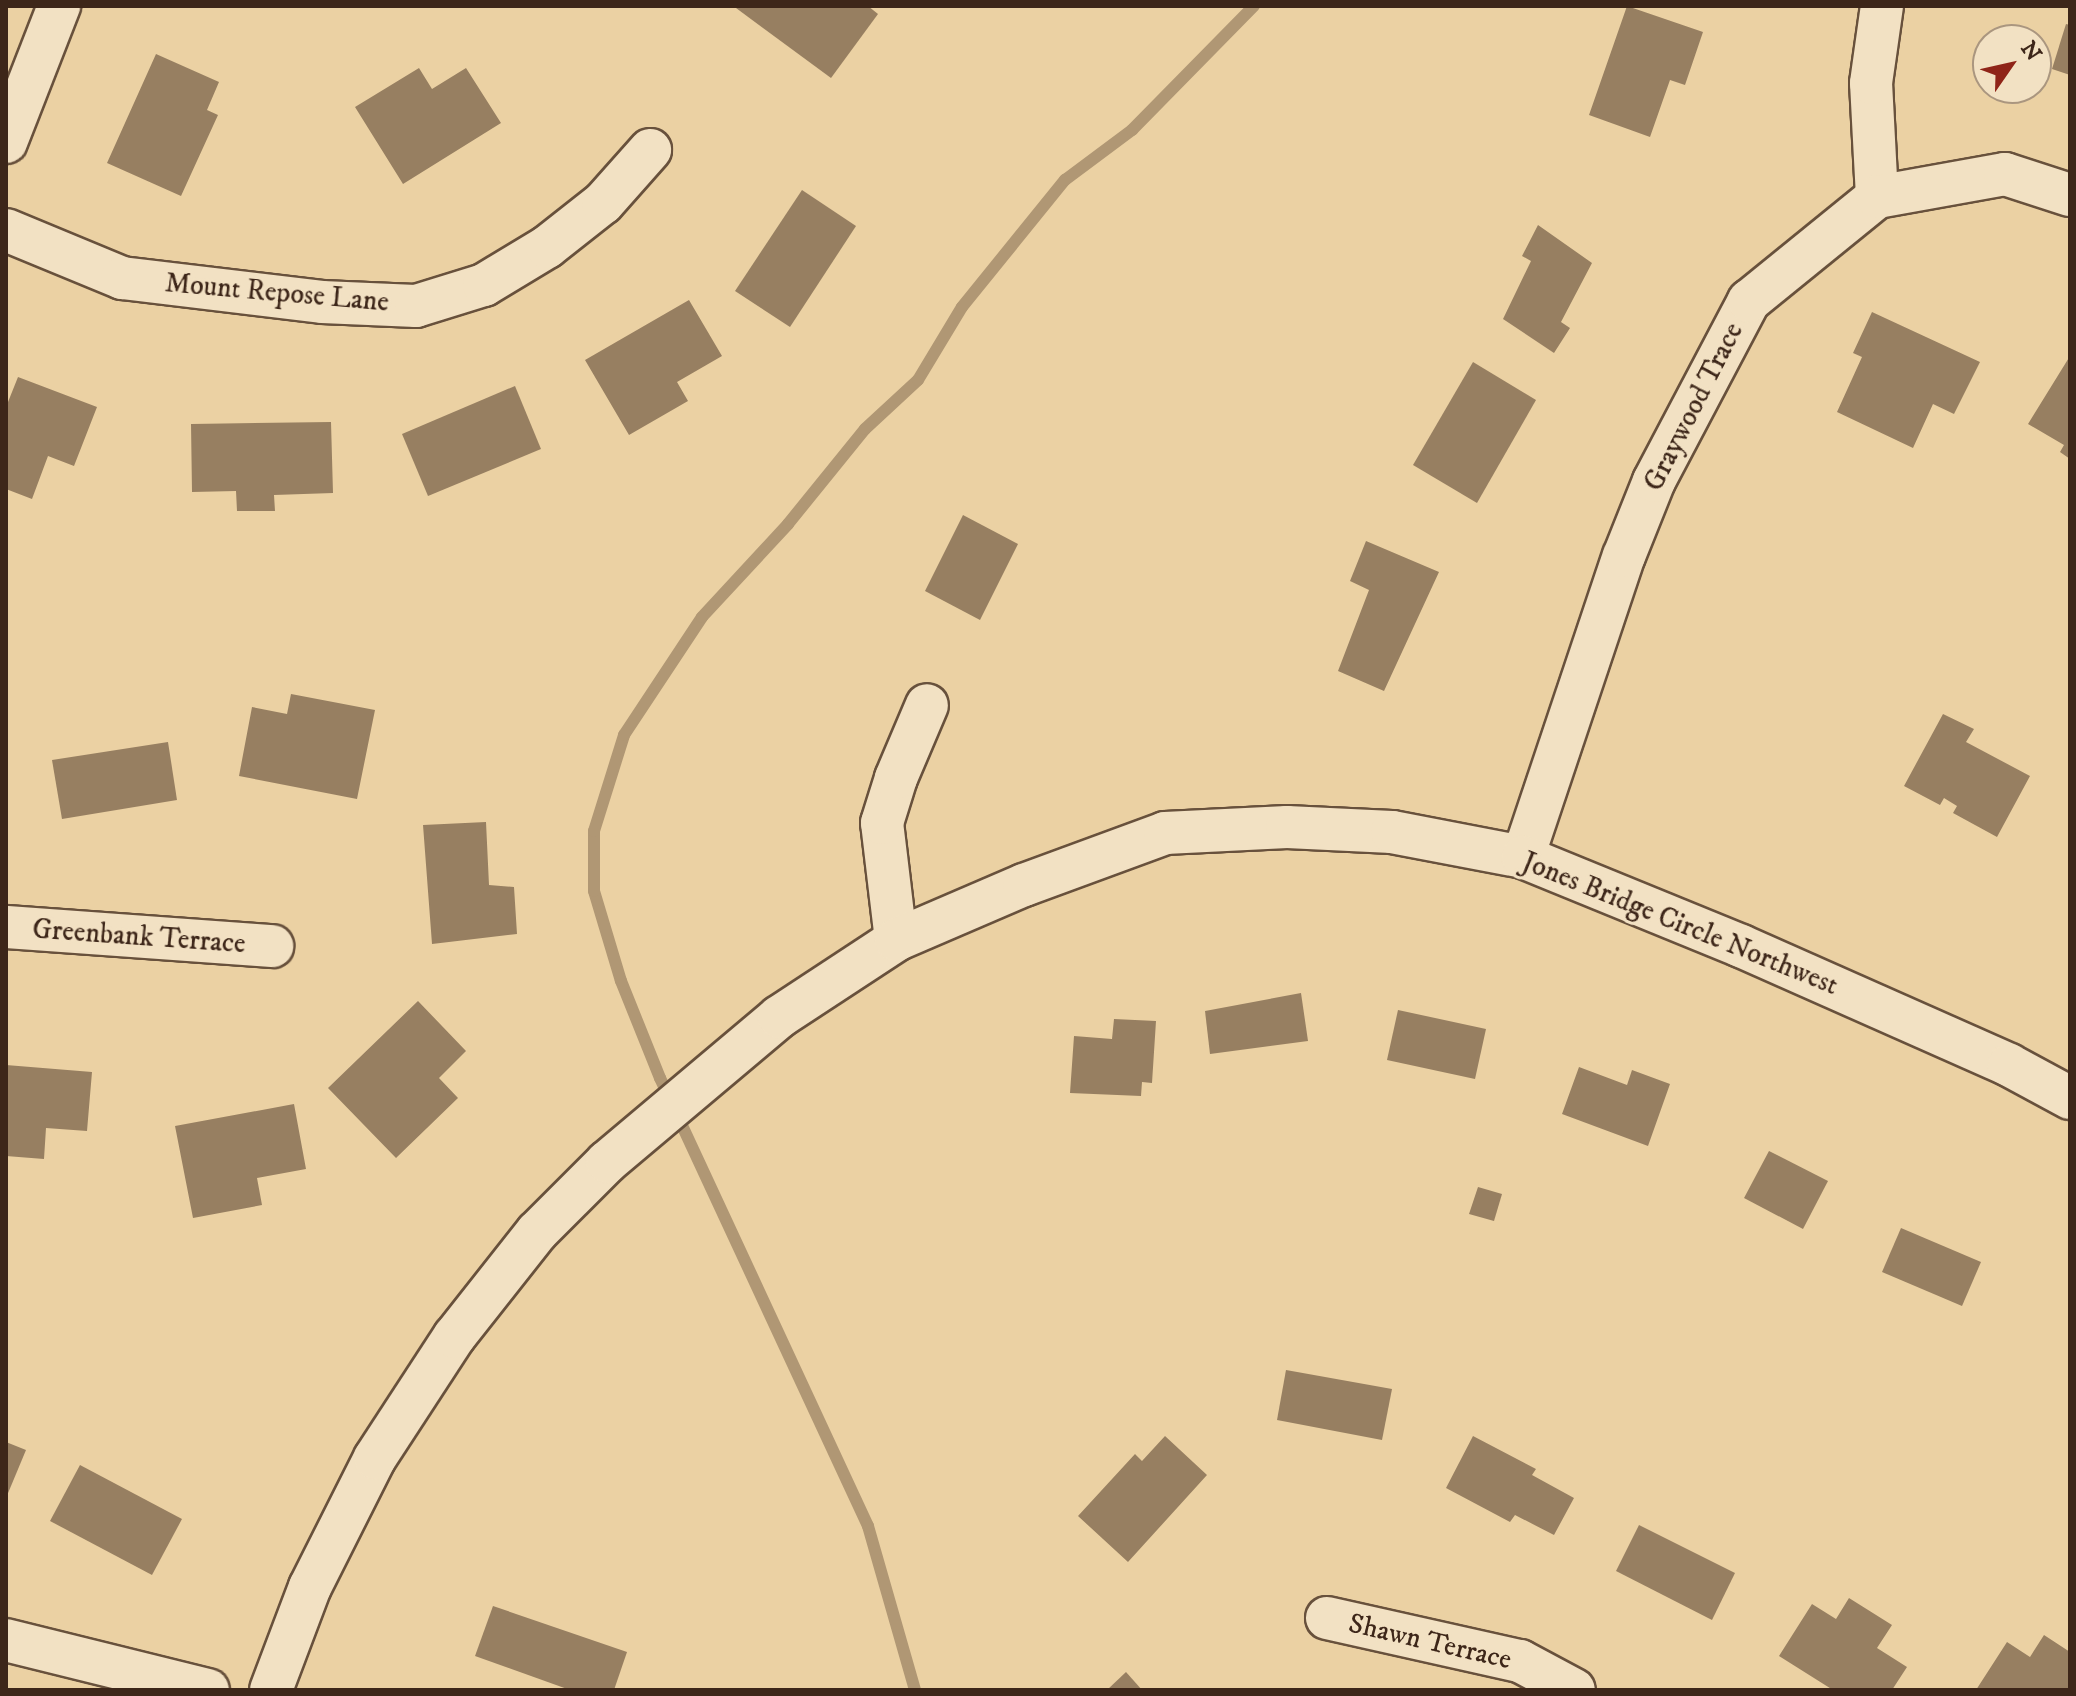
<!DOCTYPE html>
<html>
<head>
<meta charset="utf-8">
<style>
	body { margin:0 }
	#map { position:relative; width:2076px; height:1696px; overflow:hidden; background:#ebd1a3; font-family:"IM FELL DW Pica",serif }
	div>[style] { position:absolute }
	.stream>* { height:12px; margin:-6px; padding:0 6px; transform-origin:6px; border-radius:6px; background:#b09774 }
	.building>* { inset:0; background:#977f61 }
	.roads { filter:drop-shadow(2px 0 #68513c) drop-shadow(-2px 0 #68513c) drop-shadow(0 2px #68513c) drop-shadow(0 -2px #68513c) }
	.minor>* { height:42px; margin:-21px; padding:0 21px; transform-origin:21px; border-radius:21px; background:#f2e1c3 }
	span { translate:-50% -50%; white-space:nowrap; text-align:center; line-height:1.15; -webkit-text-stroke:6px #f2e1c3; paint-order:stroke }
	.street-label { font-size:28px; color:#3d2619 }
	.frame { position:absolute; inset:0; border:8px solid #3d2619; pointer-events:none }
	.north { position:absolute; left:1972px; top:24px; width:80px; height:80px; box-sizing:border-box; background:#f2e1c3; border:2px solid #aa967f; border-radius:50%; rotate:56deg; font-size:22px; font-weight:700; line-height:32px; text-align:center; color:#3d2619 }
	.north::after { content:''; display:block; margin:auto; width:28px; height:36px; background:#8f2418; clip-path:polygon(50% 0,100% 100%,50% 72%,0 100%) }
</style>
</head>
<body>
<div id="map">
	<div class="stream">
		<div style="left:915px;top:1690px;width:171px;rotate:-106deg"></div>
		<div style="left:868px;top:1526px;width:494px;rotate:-114.9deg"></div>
		<div style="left:660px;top:1078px;width:105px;rotate:-111.9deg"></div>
		<div style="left:621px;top:981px;width:94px;rotate:-106.7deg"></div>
		<div style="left:594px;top:891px;width:60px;rotate:-90deg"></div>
		<div style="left:594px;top:831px;width:101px;rotate:-72.6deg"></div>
		<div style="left:624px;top:735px;width:141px;rotate:-56.5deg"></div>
		<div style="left:702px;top:617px;width:127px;rotate:-47.2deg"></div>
		<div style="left:788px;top:524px;width:122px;rotate:-51deg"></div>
		<div style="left:865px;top:429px;width:72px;rotate:-42.8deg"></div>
		<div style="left:918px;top:380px;width:85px;rotate:-58.9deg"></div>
		<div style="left:962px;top:307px;width:164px;rotate:-51deg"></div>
		<div style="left:1065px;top:180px;width:84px;rotate:-36.7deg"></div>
		<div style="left:1132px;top:130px;width:174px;rotate:-45.5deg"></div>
	</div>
	<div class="building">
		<div style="clip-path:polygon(738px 6px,868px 6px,878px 14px,831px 78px,736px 8px)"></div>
		<div style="clip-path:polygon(1627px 6px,1703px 32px,1685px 85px,1670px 80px,1650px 137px,1589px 115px)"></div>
		<div style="clip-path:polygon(2066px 24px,2070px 25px,2070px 75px,2052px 69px)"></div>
		<div style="clip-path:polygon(156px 54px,219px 82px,207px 110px,218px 115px,181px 196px,107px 163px)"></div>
		<div style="clip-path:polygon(419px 68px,432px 89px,466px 68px,501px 123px,403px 184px,355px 107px)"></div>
		<div style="clip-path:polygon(802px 190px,856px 226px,790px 327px,735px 291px)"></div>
		<div style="clip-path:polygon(1538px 225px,1592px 263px,1561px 322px,1570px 328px,1554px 353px,1503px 319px,1531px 261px,1522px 256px)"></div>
		<div style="clip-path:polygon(689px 300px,722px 356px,677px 382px,688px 401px,629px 435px,585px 360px)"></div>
		<div style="clip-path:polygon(1872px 312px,1980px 362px,1954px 414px,1933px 404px,1913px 448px,1837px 412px,1862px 357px,1853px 353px)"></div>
		<div style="clip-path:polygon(2070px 356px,2070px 459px,2060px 452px,2064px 445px,2028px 424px)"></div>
		<div style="clip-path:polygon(1473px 362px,1536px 400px,1477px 503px,1413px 465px)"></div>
		<div style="clip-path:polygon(18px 377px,97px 407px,74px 466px,48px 456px,32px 499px,6px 489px,6px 407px)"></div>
		<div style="clip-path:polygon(515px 386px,541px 449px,428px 496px,402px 434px)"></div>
		<div style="clip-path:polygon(331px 422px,333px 493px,274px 495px,275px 511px,237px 511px,236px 491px,192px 492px,191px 424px)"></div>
		<div style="clip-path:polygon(963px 515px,1018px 544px,980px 620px,925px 591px)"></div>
		<div style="clip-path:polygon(1366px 541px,1439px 572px,1384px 691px,1338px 671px,1369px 590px,1350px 581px)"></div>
		<div style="clip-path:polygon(291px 694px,375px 710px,357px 799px,239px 776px,252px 707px,287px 714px)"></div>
		<div style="clip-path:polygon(1943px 714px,1974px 729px,1966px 742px,2030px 776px,1997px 837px,1953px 813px,1957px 806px,1944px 798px,1940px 805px,1904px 786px)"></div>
		<div style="clip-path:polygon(168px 742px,177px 800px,62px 819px,52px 760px)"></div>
		<div style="clip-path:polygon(486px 822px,489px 885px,514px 887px,517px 934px,432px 944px,423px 825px)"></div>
		<div style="clip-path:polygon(1301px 993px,1308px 1041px,1210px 1054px,1205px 1011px)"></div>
		<div style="clip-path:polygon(418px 1001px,466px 1051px,439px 1078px,458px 1098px,396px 1158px,328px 1088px)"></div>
		<div style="clip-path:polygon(1398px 1010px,1486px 1029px,1475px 1079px,1387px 1060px)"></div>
		<div style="clip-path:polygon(1114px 1019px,1156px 1021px,1152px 1083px,1142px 1082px,1141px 1096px,1070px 1093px,1074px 1036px,1112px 1039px)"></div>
		<div style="clip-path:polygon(6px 1065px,92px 1072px,87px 1131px,46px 1128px,44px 1159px,6px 1156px)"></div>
		<div style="clip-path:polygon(1579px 1067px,1627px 1085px,1632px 1070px,1670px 1084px,1648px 1146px,1562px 1114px)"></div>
		<div style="clip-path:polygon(294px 1104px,306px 1169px,257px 1178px,262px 1205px,193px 1218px,175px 1126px)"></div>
		<div style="clip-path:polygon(1769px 1151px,1828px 1181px,1803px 1229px,1744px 1198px)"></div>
		<div style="clip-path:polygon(1478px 1187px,1502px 1194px,1494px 1221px,1469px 1214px)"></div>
		<div style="clip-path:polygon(1901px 1228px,1981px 1262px,1962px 1306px,1882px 1272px)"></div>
		<div style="clip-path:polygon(1286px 1370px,1392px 1389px,1382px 1440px,1277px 1420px)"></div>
		<div style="clip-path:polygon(1165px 1436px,1207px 1475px,1128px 1562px,1078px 1516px,1135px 1454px,1142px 1461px)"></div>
		<div style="clip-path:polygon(1473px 1436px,1536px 1469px,1532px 1475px,1574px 1498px,1554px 1535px,1515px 1515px,1510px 1522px,1446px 1488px)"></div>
		<div style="clip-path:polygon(6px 1442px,26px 1450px,6px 1498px)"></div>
		<div style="clip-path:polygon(80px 1465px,182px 1519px,152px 1575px,50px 1521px)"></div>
		<div style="clip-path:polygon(1639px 1525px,1735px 1573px,1712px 1620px,1616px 1571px)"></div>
		<div style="clip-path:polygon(1849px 1598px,1892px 1625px,1877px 1648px,1907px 1667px,1892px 1690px,1833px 1690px,1779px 1656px,1812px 1604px,1836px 1619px)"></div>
		<div style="clip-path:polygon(493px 1606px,627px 1652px,614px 1690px,570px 1690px,475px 1656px)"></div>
		<div style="clip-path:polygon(2044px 1635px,2070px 1652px,2070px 1690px,1976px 1690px,2007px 1642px,2030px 1657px)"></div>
		<div style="clip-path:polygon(1126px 1672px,1142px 1690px,1107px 1690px)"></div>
	</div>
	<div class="roads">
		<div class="minor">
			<div style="left:6px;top:142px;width:146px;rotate:-68.7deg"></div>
			<div style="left:1877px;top:197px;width:114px;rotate:-93deg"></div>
			<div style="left:1871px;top:83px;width:78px;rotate:-81.9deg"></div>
			<div style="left:6px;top:230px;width:126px;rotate:22.5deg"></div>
			<div style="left:122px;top:278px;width:201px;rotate:6.8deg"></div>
			<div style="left:322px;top:302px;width:94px;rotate:2.4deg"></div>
			<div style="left:416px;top:306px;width:71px;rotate:-17.2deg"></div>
			<div style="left:484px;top:285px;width:74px;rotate:-31.1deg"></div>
			<div style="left:547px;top:247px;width:71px;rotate:-38.2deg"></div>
			<div style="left:603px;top:203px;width:71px;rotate:-48.4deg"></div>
			<div style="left:1523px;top:857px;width:317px;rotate:-71.5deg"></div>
			<div style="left:1624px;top:556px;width:81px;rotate:-68.2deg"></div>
			<div style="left:1654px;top:481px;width:204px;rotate:-62.2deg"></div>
			<div style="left:1749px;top:301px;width:165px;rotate:-39.1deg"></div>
			<div style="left:1877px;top:197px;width:130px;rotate:-10.2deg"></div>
			<div style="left:2005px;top:174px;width:68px;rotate:17.9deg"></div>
			<div style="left:6px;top:927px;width:267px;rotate:4.1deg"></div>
			<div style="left:896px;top:940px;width:118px;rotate:-96.8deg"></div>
			<div style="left:882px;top:823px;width:47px;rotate:-72.7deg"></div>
			<div style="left:896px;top:778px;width:79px;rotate:-67deg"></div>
			<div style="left:1327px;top:1618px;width:198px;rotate:12.6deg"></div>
			<div style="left:1520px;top:1661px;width:61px;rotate:28.2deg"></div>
			<div style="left:6px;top:1640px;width:208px;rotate:13.9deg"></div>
			<div style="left:271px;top:1690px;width:110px;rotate:-69.3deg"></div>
			<div style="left:310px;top:1587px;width:144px;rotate:-63.3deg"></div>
			<div style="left:375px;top:1458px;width:145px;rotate:-56.9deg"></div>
			<div style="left:454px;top:1337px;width:134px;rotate:-51.7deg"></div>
			<div style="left:537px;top:1232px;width:99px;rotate:-45deg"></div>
			<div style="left:607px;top:1162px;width:225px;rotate:-40.1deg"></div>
			<div style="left:779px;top:1017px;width:140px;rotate:-33.3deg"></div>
			<div style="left:896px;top:940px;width:139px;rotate:-23.3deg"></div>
			<div style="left:1024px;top:885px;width:150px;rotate:-20.2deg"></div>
			<div style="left:1165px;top:833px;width:122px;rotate:-2.8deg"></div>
			<div style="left:1287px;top:827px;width:105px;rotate:2.7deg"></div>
			<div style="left:1392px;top:832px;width:133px;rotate:10.8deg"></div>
			<div style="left:1523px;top:857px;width:235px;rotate:22.2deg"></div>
			<div style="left:1741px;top:946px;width:293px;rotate:23.9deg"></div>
			<div style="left:2009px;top:1065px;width:69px;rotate:28.4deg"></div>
		</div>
	</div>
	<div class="street-label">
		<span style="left:277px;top:293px;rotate:5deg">Mount Repose Lane</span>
		<span style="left:1694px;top:407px;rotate:-63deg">Graywood Trace</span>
		<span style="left:1680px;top:924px;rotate:22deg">Jones Bridge Circle Northwest</span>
		<span style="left:139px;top:937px;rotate:4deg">Greenbank Terrace</span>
		<span style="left:1430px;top:1642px;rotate:13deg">Shawn Terrace</span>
	</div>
	<div class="frame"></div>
	<div class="north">N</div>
</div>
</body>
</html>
